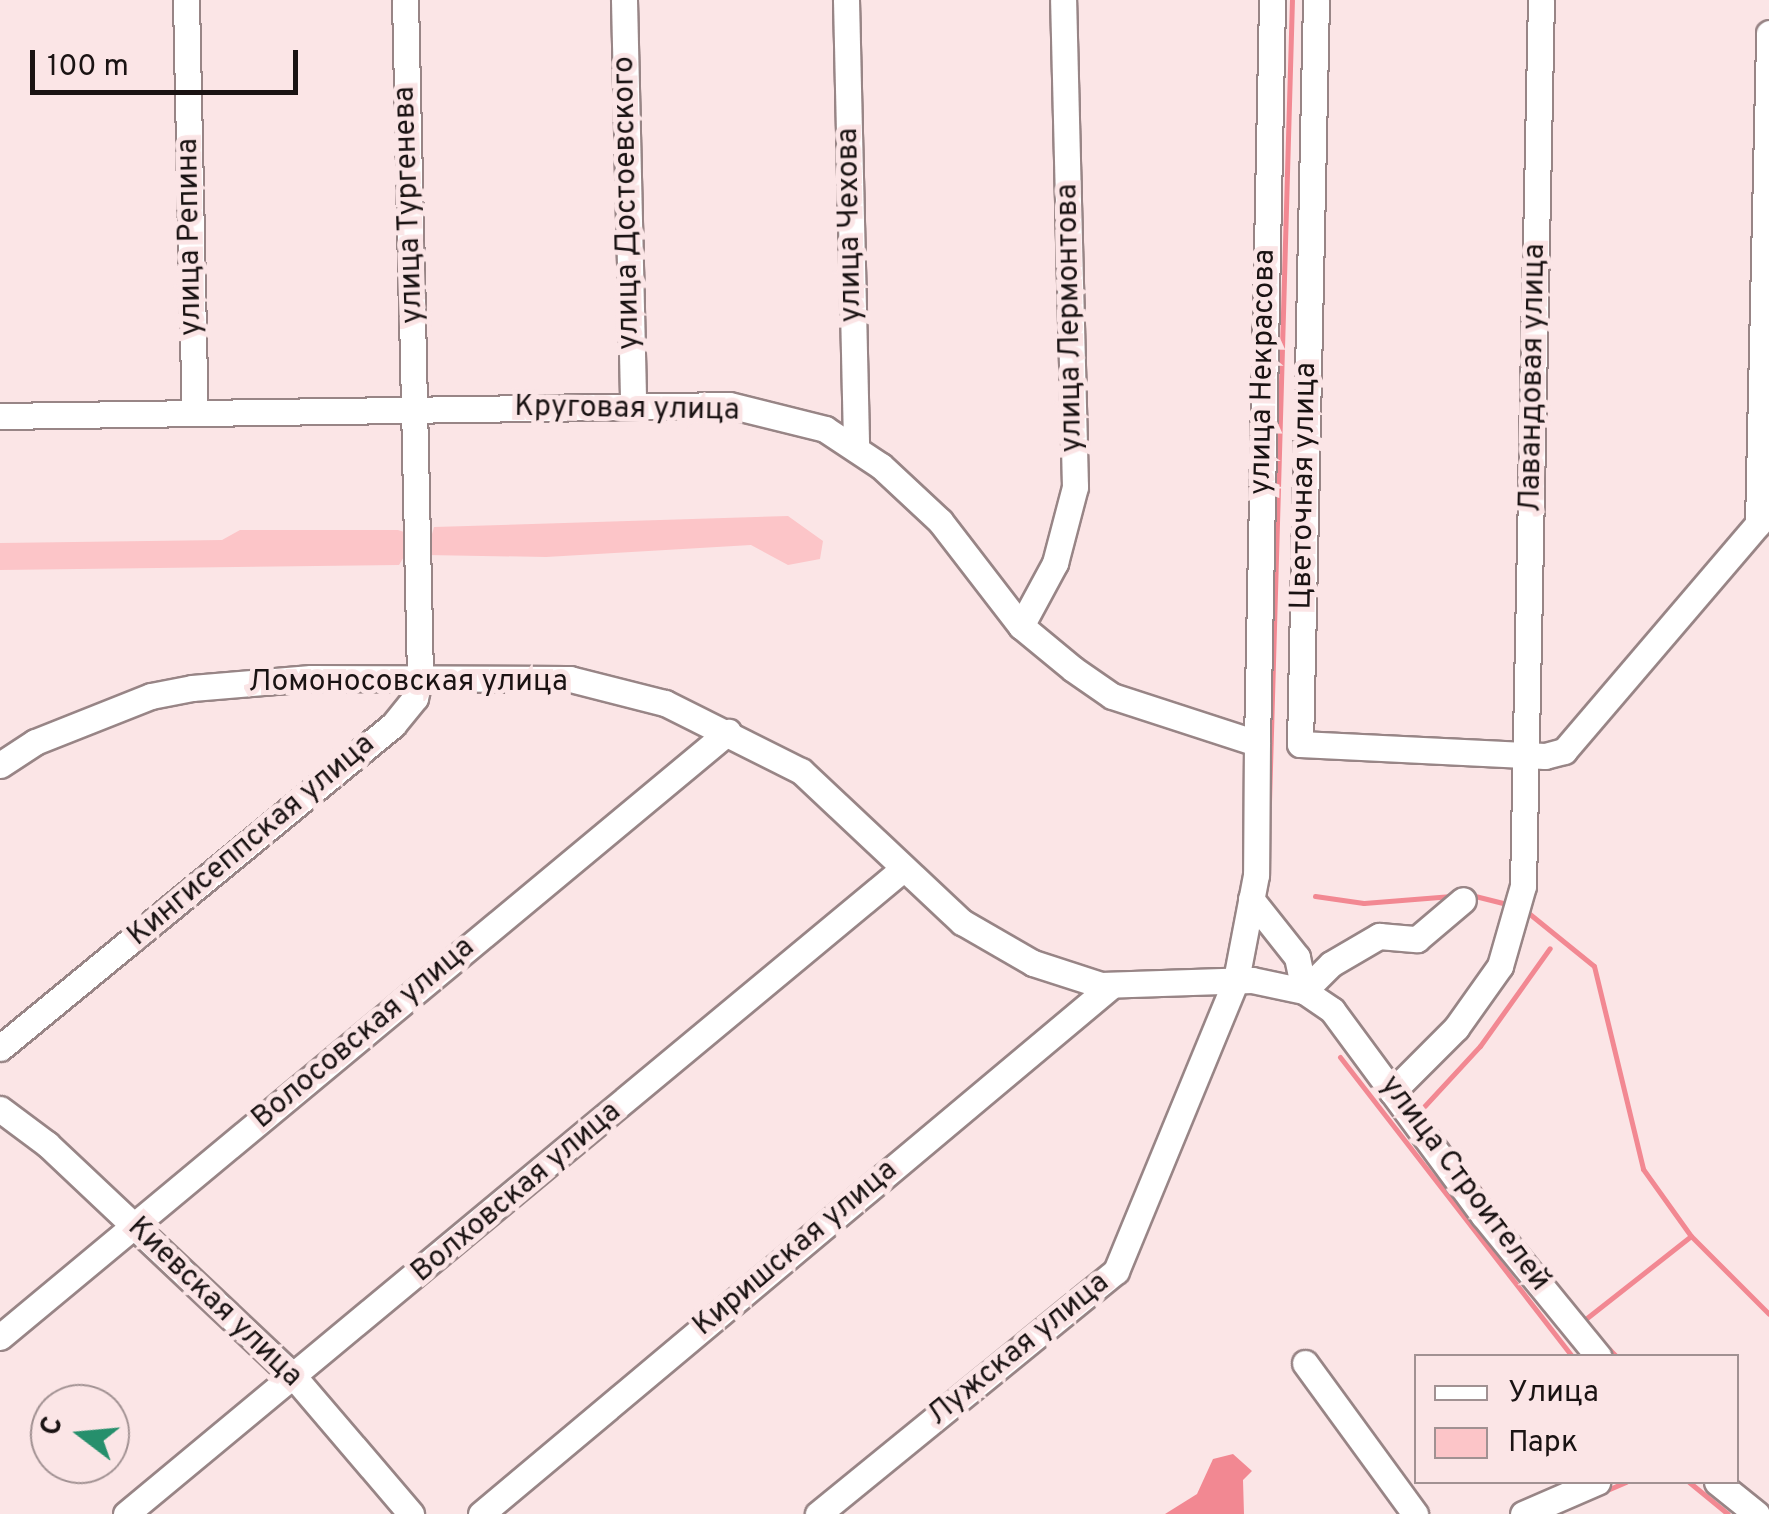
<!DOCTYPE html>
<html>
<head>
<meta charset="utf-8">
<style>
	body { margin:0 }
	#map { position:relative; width:1769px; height:1514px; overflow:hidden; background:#fbe5e6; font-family:Overpass,sans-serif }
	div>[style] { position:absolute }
	.green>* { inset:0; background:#fcc5c8 }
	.water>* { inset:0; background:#f28892 }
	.stream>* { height:5px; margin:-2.5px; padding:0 2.5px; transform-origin:2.5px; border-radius:2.5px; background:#f28892 }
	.roads { filter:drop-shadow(2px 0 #988586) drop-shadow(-2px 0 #988586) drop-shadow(0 2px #988586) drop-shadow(0 -2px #988586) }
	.minor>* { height:25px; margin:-12.5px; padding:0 12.5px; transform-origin:12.5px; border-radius:12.5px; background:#fff }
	span { translate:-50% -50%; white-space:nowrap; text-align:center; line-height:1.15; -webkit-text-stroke:10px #fbe5e6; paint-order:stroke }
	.street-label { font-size:30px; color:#1a1313 }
	.legend { position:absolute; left:1414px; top:1354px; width:325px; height:130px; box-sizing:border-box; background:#fbe5e6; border:2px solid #a19192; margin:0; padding:12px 18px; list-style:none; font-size:30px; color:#1a1313 }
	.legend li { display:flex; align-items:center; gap:20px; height:50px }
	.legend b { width:50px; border:2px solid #a19192 }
	.north { position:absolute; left:30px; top:1384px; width:100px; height:100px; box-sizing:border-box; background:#fbe5e6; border:2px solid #a19192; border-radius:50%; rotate:286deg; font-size:28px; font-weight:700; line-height:40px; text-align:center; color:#1a1313 }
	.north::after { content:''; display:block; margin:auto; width:35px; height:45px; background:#268f6c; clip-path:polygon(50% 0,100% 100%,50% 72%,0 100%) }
	.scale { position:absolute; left:30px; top:50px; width:268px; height:45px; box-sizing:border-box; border:5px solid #1a1313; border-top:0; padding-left:12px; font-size:30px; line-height:35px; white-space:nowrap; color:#1a1313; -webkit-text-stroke:8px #fbe5e6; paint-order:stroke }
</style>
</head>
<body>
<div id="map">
	<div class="green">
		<div style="clip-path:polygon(788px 516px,823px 541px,820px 559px,788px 565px,751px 545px,546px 557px,426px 555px,434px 527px)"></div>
		<div style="clip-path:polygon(240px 530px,398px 530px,407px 533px,405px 555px,399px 565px,0 570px,0 543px,222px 540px)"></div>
	</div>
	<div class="water">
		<div style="clip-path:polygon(1233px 1454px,1252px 1471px,1243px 1480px,1244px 1514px,1165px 1514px,1197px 1494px,1213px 1459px)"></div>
	</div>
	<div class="stream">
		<div style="left:1269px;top:802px;width:802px;rotate:-88.36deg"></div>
		<div style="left:1467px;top:894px;width:37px;rotate:14deg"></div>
		<div style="left:1315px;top:896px;width:49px;rotate:8.1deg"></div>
		<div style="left:1364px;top:903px;width:88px;rotate:-4.5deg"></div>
		<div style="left:1526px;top:911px;width:87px;rotate:39deg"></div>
		<div style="left:1594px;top:966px;width:209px;rotate:76.4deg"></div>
		<div style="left:1643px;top:1169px;width:82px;rotate:54.4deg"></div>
		<div style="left:1691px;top:1236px;width:110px;rotate:45deg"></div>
		<div style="left:1340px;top:1057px;width:378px;rotate:52.2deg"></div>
		<div style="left:1419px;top:1112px;width:90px;rotate:-47.3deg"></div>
		<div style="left:1480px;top:1046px;width:120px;rotate:-54.5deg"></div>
		<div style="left:1472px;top:1179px;width:85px;rotate:52.2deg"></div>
		<div style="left:1583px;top:1321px;width:137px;rotate:-38.2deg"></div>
		<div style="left:1600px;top:1340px;width:23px;rotate:45deg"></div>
		<div style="left:1689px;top:1482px;width:50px;rotate:39.4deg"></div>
		<div style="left:1600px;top:1493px;width:28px;rotate:-23deg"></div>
	</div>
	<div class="roads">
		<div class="minor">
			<div style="left:186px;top:0;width:413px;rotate:88.8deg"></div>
			<div style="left:624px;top:0;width:407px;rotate:88.7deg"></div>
			<div style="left:846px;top:0;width:449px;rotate:88.7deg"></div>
			<div style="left:1316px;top:0;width:744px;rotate:91.23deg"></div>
			<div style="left:1300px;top:744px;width:245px;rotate:2.8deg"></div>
			<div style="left:1545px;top:756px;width:20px;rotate:-15deg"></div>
			<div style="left:1564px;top:751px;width:299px;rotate:-49.5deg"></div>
			<div style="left:1758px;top:524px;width:491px;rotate:-88.7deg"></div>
			<div style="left:0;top:416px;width:729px;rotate:-0.86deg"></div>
			<div style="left:729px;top:405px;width:99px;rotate:14deg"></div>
			<div style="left:825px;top:429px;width:67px;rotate:33.5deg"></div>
			<div style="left:881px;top:466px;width:81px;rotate:43deg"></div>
			<div style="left:940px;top:521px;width:133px;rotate:52.4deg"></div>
			<div style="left:1021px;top:626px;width:67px;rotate:39.6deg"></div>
			<div style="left:1073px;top:669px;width:47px;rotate:34.7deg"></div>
			<div style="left:1112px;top:696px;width:152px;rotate:18deg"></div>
			<div style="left:1257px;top:743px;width:132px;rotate:90.4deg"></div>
			<div style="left:1256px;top:875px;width:107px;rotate:100.8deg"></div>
			<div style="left:1236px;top:980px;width:315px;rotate:112.4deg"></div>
			<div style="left:1116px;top:1271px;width:385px;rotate:140.8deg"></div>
			<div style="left:1021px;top:626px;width:72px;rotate:-61.6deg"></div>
			<div style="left:1055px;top:563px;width:79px;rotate:-75.3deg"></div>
			<div style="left:1075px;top:487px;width:487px;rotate:-91.4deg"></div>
			<div style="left:1257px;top:743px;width:743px;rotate:-88.84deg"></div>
			<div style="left:0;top:765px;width:42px;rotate:-33.3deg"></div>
			<div style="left:35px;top:742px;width:125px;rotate:-21.6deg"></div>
			<div style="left:151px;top:696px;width:42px;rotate:-11deg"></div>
			<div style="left:192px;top:688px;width:119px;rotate:-4.8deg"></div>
			<div style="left:311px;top:678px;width:259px;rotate:0.2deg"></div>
			<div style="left:570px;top:679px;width:98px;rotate:14.2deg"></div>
			<div style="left:665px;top:703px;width:152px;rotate:26.6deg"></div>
			<div style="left:801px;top:771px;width:221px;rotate:43.2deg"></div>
			<div style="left:962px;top:922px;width:82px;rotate:30deg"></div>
			<div style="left:1033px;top:963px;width:71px;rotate:17.9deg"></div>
			<div style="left:1101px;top:985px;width:151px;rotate:-1.9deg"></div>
			<div style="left:1252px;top:980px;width:53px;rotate:11.9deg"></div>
			<div style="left:1304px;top:991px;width:34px;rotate:34deg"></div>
			<div style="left:1332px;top:1010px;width:256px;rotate:53.6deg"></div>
			<div style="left:1484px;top:1216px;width:181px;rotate:50.8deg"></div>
			<div style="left:1251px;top:899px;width:74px;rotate:51.6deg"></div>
			<div style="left:1297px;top:957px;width:35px;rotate:78deg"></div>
			<div style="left:1304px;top:991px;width:38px;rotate:-45deg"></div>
			<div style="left:1331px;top:964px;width:56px;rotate:-30.3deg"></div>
			<div style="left:1379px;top:936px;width:38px;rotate:5deg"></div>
			<div style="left:1417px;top:939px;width:60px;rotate:-40.3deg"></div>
			<div style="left:0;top:1048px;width:509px;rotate:-39.42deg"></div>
			<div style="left:393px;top:725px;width:35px;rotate:-51deg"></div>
			<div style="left:415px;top:698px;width:23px;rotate:-77deg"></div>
			<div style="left:420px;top:676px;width:676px;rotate:-91.27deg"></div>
			<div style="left:1392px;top:1092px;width:91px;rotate:-45deg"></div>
			<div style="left:1456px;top:1028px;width:76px;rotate:-54.6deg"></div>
			<div style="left:1500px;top:966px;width:83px;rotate:-74deg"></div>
			<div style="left:1523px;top:886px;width:886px;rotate:-88.84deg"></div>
			<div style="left:0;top:1109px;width:59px;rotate:36.7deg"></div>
			<div style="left:47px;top:1144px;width:341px;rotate:43.3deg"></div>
			<div style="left:295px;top:1378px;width:179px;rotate:49.5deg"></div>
			<div style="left:0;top:1337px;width:947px;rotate:-39.73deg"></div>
			<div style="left:1305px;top:1363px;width:187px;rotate:53.9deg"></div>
			<div style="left:1717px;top:1482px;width:51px;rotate:38.7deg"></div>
			<div style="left:126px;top:1514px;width:1011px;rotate:-39.7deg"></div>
			<div style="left:481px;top:1514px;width:823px;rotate:-39.97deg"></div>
			<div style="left:1523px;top:1514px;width:81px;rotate:-23.4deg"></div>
		</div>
	</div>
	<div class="street-label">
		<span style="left:628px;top:203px;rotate:-91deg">улица Достоевского</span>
		<span style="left:410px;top:205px;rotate:-92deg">улица Тургенева</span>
		<span style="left:851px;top:225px;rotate:-91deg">улица Чехова</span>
		<span style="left:191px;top:237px;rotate:-91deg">улица Репина</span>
		<span style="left:1071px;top:318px;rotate:-91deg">улица Лермонтова</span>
		<span style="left:1264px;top:372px;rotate:-89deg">улица Некрасова</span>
		<span style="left:1534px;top:378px;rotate:-89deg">Лавандовая улица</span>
		<span style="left:627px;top:410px;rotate:1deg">Круговая улица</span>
		<span style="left:1305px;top:486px;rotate:-89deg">Цветочная улица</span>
		<span style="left:408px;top:683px">Ломоносовская улица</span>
		<span style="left:252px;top:841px;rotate:-40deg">Кингисеппская улица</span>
		<span style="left:364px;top:1034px;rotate:-40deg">Волосовская улица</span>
		<span style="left:1464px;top:1184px;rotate:53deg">улица Строителей</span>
		<span style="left:517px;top:1193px;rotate:-40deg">Волховская улица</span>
		<span style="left:796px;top:1249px;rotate:-40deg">Киришская улица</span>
		<span style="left:214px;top:1303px;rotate:44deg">Киевская улица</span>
		<span style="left:1019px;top:1350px;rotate:-39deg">Лужская улица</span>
	</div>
	<ul class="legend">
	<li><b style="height:12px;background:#fff"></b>Улица</li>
	<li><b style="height:28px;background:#fcc5c8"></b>Парк</li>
	</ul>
	<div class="north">С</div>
	<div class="scale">100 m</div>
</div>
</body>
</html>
